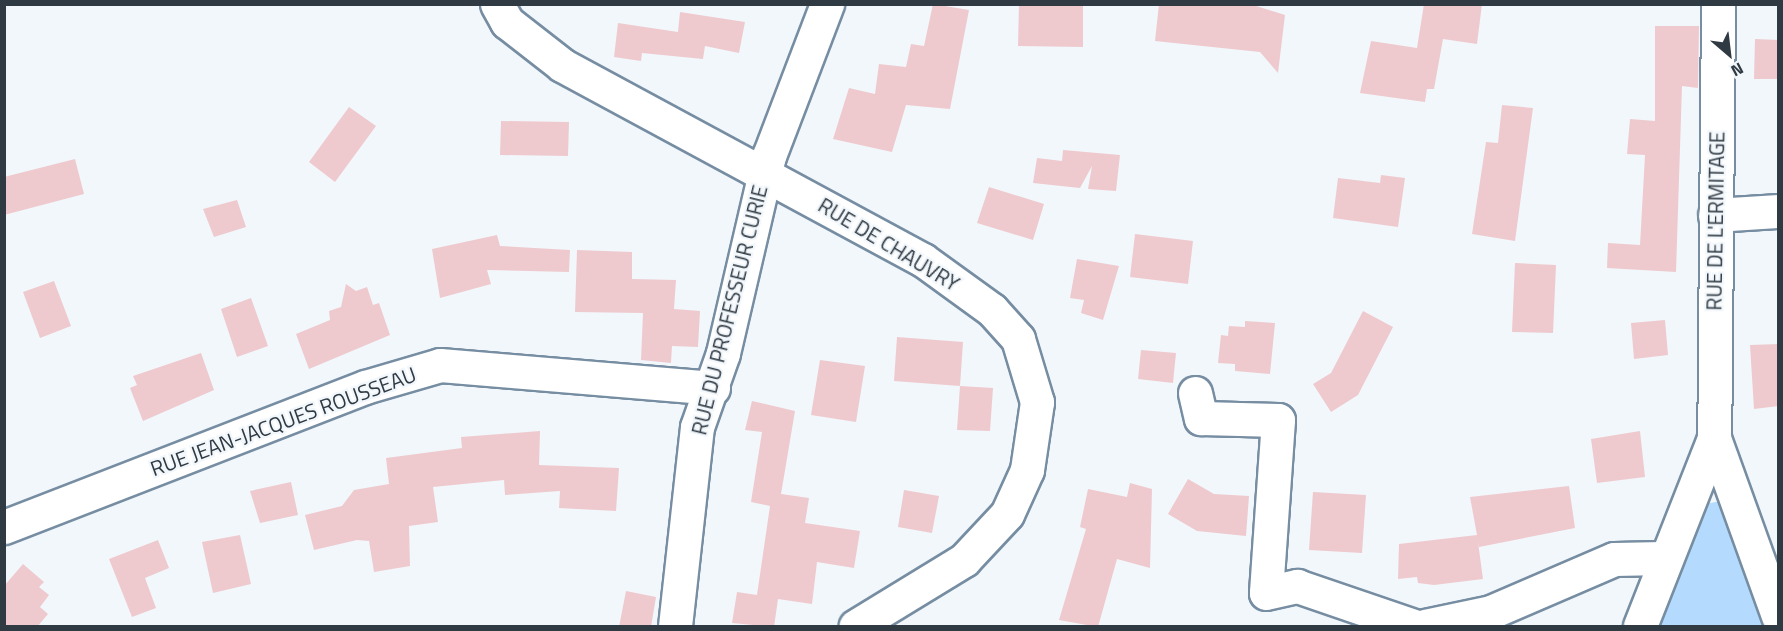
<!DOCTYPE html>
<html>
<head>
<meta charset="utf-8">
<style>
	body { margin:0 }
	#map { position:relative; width:1783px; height:631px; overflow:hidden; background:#f2f7fb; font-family:"Titillium Web",sans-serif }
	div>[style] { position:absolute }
	.green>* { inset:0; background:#b4dbfe }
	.building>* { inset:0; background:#eecace }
	.roads { filter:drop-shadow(2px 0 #768da2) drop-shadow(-2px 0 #768da2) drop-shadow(0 2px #768da2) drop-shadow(0 -2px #768da2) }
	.minor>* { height:33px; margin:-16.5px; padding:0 16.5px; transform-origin:16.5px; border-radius:16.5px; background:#fff }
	span { translate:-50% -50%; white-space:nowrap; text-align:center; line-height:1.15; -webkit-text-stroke:4.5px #f2f7fb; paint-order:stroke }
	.street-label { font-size:21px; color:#303a43 }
	.frame { position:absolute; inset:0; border:6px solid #303a43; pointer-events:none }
	.north { position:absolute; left:1699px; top:24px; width:60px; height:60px; -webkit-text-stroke:4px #f2f7fb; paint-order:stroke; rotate:152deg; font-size:16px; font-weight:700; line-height:24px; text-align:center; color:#303a43 }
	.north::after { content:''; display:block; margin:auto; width:21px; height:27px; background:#303a43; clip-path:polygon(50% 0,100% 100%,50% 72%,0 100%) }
</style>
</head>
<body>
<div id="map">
	<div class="green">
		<div style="clip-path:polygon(1726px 500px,1778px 626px,1640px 626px,1700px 505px)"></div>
	</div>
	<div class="building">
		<div style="clip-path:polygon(933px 4px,969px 10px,950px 109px,906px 105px,892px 152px,833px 139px,849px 88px,875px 94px,879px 64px,906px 67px,911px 44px,924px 46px)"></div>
		<div style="clip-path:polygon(1019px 4px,1083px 4px,1083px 47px,1018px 46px)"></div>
		<div style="clip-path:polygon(1159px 4px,1250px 4px,1285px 15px,1278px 73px,1260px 52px,1155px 41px)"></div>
		<div style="clip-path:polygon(1424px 4px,1482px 4px,1477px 44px,1443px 39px,1434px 89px,1427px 89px,1425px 102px,1360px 93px,1371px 41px,1417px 48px)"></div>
		<div style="clip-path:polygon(680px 12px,745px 22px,739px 53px,705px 46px,703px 59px,642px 53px,641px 61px,614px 57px,618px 23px,678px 32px)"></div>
		<div style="clip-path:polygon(1655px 26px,1699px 26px,1698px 88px,1682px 86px,1676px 272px,1607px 268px,1608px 243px,1640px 245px,1645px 155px,1627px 154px,1630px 119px,1655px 121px)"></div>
		<div style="clip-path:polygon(1755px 39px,1779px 40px,1779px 79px,1754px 79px)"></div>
		<div style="clip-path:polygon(1502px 105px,1533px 108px,1515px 241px,1472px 234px,1486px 142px,1498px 143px)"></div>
		<div style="clip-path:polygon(349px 107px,376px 126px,335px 182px,309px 162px)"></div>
		<div style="clip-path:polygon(501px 121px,569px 122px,568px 156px,500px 155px)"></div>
		<div style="clip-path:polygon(1063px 150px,1120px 155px,1116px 191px,1088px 189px,1092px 166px,1080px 188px,1033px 183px,1037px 158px,1062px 161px)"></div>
		<div style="clip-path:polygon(75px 159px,84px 194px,4px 215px,4px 177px)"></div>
		<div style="clip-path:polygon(1381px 175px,1405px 178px,1398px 227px,1333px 218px,1338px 178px,1380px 183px)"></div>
		<div style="clip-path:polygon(989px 187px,1044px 204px,1033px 240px,977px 223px)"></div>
		<div style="clip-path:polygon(237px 200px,246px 227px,214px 237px,203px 209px)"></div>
		<div style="clip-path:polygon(1135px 234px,1193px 241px,1188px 284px,1130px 277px)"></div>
		<div style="clip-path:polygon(497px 235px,500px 246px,570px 250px,569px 272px,487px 270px,491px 284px,440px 298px,432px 249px)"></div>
		<div style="clip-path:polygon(577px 250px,632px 252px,632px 279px,676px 280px,674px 309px,700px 311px,698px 347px,672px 346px,671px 363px,641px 360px,643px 313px,575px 312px)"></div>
		<div style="clip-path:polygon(1077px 259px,1119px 266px,1103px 320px,1081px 313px,1084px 300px,1070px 298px)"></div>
		<div style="clip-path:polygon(1515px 263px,1556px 265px,1553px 333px,1512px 332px)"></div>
		<div style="clip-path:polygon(54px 281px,71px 326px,40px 338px,23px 292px)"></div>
		<div style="clip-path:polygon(346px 284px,356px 291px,367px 287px,373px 305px,379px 303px,390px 335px,309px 369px,296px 334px,330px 320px,329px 311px,341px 307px)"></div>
		<div style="clip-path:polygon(251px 298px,268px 346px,237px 357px,221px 309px)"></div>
		<div style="clip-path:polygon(1363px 311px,1393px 327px,1358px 395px,1331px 412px,1313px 384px,1331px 373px)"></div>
		<div style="clip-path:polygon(1665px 320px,1668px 355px,1634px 359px,1631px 323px)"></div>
		<div style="clip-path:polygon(1245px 321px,1275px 323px,1270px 374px,1235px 371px,1235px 364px,1218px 363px,1221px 335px,1228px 336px,1229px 326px,1245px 327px)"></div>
		<div style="clip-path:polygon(897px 337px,963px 342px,960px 386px,894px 381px)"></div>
		<div style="clip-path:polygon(1779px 344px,1779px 406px,1754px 409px,1750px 345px)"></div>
		<div style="clip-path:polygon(1141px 350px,1176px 353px,1173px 383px,1138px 379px)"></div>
		<div style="clip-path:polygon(201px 353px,214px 390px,143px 421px,130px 388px,137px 385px,133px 376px)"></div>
		<div style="clip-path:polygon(820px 360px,865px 366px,856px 422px,811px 415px)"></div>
		<div style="clip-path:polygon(960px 386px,993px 388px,990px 431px,957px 430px)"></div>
		<div style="clip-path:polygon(752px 401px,795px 411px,781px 494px,809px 498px,805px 523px,860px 531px,854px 568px,817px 562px,812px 604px,778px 599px,774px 627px,732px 623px,737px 592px,757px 595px,770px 506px,751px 502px,762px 432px,745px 430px)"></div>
		<div style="clip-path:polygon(540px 431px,539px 465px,619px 468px,616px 511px,559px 508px,560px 491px,505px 495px,504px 480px,433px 487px,438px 522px,409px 526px,410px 566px,374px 572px,369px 541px,357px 540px,314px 550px,305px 515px,342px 506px,354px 490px,389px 484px,386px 458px,462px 448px,461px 437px)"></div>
		<div style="clip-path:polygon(1640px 431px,1645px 477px,1597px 483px,1591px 439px)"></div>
		<div style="clip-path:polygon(1188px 479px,1214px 494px,1249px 496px,1246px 536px,1197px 531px,1168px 514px)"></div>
		<div style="clip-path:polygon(291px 482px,298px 515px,260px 523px,250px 491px)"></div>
		<div style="clip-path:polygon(1130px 483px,1152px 489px,1150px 568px,1117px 559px,1098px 627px,1059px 620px,1086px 529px,1080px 527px,1088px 489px,1127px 497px)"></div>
		<div style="clip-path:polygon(1569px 486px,1575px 528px,1479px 547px,1478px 542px,1483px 579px,1434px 585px,1418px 583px,1417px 577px,1398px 579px,1399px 544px,1477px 535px,1470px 497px)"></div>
		<div style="clip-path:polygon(904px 490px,939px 496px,932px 533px,898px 527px)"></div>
		<div style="clip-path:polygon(1313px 492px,1366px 495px,1362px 553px,1309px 550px)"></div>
		<div style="clip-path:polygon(240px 535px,251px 584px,213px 593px,202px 542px)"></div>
		<div style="clip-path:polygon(158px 540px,169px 568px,145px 578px,156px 608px,132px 617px,109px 559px)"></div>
		<div style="clip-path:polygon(23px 564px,44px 582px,39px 587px,49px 595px,40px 607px,48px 614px,37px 627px,4px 627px,4px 586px)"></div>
		<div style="clip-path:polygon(626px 591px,656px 597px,651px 627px,619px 627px)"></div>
	</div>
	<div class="roads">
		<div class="minor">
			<div style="left:497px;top:4px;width:21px;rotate:61deg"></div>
			<div style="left:507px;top:22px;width:70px;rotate:38deg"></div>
			<div style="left:562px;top:65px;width:410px;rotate:28.4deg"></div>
			<div style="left:923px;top:260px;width:85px;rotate:35.9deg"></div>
			<div style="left:992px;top:310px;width:39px;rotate:48deg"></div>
			<div style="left:1018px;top:339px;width:66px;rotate:73.2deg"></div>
			<div style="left:1037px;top:402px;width:69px;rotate:98.4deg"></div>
			<div style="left:1027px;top:470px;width:48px;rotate:114.4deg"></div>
			<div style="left:1007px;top:514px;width:63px;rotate:133.1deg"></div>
			<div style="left:964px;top:560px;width:127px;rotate:148.6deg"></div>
			<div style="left:1718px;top:4px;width:434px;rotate:90.5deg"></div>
			<div style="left:1714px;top:438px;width:189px;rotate:70.2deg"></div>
			<div style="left:1715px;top:215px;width:63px;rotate:-3.6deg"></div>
			<div style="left:1195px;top:393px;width:26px;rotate:77deg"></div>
			<div style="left:1201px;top:418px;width:77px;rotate:1.5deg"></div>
			<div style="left:1278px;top:420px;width:173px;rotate:94deg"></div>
			<div style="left:1266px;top:593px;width:32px;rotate:-13deg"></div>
			<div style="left:1297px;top:586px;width:124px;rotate:18.9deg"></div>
			<div style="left:4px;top:527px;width:387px;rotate:-21.2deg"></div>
			<div style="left:365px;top:387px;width:78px;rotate:-16.3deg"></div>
			<div style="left:440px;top:365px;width:274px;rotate:4.8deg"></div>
			<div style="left:675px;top:626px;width:200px;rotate:-83.7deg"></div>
			<div style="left:697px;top:427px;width:78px;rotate:-70.6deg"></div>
			<div style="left:723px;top:353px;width:202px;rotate:-76.9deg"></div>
			<div style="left:769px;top:156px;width:163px;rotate:-69.1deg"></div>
			<div style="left:1425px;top:626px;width:67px;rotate:-12deg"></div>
			<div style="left:1491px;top:612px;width:134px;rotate:-23.3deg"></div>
			<div style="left:1614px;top:559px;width:49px;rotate:-1.2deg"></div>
			<div style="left:1640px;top:626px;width:202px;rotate:-68.5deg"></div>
		</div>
	</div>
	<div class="street-label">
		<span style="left:1715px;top:221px;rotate:-89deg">RUE DE L'ERMITAGE</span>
		<span style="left:889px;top:244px;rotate:31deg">RUE DE CHAUVRY</span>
		<span style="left:729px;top:310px;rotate:-76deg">RUE DU PROFESSEUR CURIE</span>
		<span style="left:283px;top:421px;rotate:-20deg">RUE JEAN-JACQUES ROUSSEAU</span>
	</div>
	<div class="frame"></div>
	<div class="north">N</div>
</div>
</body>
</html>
